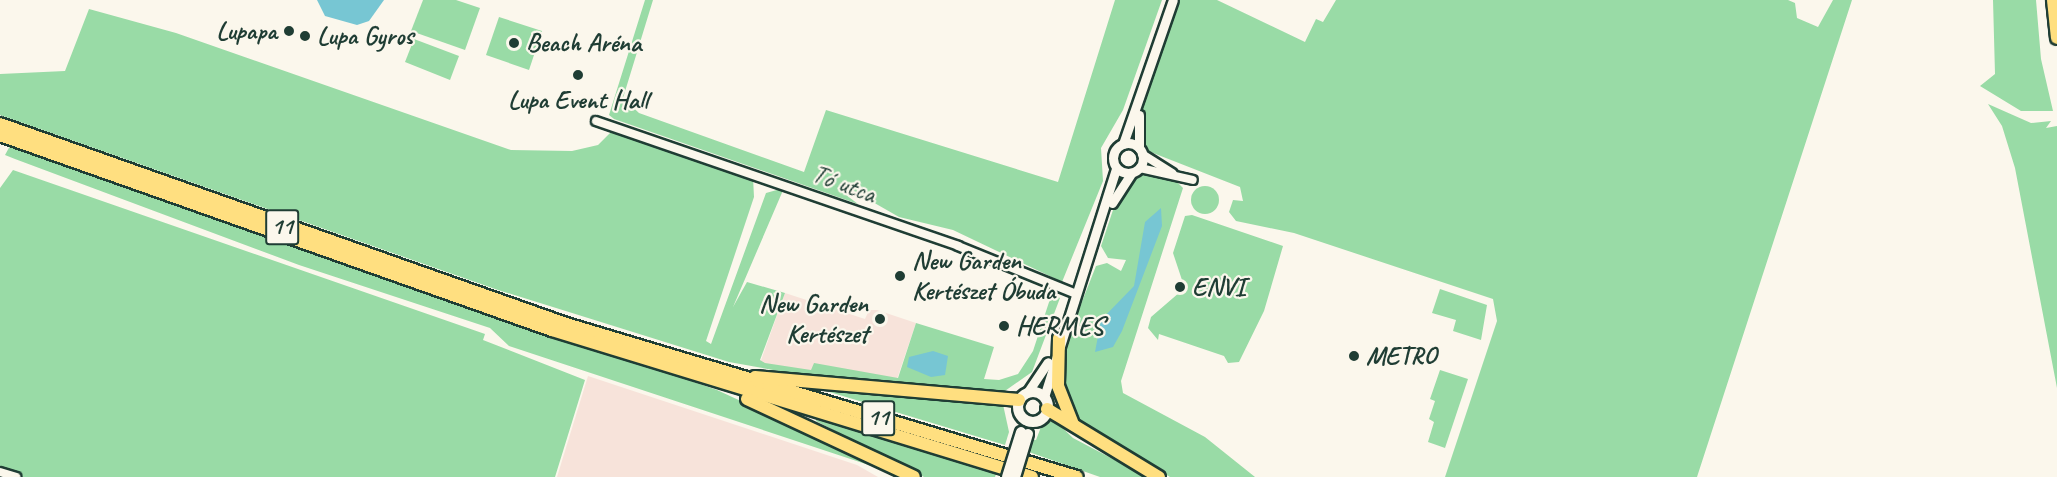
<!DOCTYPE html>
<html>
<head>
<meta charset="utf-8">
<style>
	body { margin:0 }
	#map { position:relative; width:2057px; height:477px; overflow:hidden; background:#fbf7ec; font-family:Caveat,sans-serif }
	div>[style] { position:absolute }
	.built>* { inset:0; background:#f7e3da }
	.green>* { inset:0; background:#99dba6 }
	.round { border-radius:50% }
	.water>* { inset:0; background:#77c6d3 }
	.roads { filter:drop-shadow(2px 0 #1f3d34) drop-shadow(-2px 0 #1f3d34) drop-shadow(0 2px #1f3d34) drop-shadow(0 -2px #1f3d34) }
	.minor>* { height:8px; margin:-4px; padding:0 4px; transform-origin:4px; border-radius:4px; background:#fbf7ec }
	.tertiary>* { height:9px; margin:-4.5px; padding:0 4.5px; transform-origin:4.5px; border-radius:4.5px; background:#fbf7ec }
	.tertiary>.ring { margin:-4.5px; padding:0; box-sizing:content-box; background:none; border:9px solid #fbf7ec; border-radius:50% }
	.secondary>* { height:10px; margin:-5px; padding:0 5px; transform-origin:5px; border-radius:5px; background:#fbf7ec }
	.secondary>.ring { margin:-5px; padding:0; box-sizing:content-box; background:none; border:10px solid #fbf7ec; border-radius:50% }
	.primary>* { height:12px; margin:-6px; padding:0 6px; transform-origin:6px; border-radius:6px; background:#ffdf80 }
	.trunk>* { height:12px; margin:-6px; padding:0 6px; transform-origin:6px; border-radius:6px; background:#ffdf80 }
	.bridges { filter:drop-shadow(2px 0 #1f3d34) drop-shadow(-2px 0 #1f3d34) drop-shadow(0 2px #1f3d34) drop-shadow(0 -2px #1f3d34) }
	.secondary-bridge>* { height:10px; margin:-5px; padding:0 5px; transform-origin:5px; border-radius:5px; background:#fbf7ec }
	.dots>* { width:16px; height:16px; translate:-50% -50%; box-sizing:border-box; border:3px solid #fbf7ec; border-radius:50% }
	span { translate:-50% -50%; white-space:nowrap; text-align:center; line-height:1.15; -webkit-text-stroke:4.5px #fbf7ec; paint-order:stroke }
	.shield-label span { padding:2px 4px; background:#fbf7ec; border:2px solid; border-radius:4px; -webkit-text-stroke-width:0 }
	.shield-label { font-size:24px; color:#1f3d34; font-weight:700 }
	.poi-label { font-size:26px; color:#1f3d34; font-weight:700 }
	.right { translate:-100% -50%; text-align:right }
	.left { translate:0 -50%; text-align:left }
	.street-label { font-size:26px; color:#1f3d34 }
</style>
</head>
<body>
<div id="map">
	<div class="built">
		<div style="clip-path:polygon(785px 293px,865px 319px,869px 310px,877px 310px,916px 323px,896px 382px,759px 366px)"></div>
		<div style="clip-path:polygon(588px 376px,857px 465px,878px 477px,557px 477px)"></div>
	</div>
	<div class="green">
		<div style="clip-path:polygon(423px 0,456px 0,480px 8px,465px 50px,411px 31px)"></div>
		<div style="clip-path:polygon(645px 0,653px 0,623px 98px,639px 113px,804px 172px,826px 110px,1058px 182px,1115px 0,1162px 0,1123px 110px,1101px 148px,1103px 181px,1062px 282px,953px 230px,899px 217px,843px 185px,837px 188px,858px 204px,614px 119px,609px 115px)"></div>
		<div style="clip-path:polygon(1177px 0,1217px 0,1305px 42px,1316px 19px,1323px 22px,1336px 0,1788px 0,1795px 3px,1797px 18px,1818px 27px,1833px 0,1852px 0,1697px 477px,1445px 477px,1497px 321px,1493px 299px,1294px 233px,1236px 221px,1229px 212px,1233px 200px,1243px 201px,1240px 187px,1148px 151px,1140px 137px,1143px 107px)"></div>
		<div style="clip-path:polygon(1993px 0,2036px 0,2041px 59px,2053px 111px,2021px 111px,1980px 86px,1995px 74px)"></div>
		<div style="clip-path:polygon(89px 9px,176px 33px,511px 150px,572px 151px,598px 145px,612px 131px,753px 177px,754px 197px,706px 341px,711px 344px,766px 193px,784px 188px,733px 307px,747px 282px,785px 293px,760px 360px,765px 363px,811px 370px,814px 363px,898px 378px,916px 323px,994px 347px,984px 379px,999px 380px,1018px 374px,1033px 351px,1051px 296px,1048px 291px,1060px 298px,1032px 372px,1002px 393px,823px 379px,729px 362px,498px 290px,0 115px,0 74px,65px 71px)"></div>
		<div style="clip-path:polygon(499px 17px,542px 31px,529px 70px,486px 55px)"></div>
		<div style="clip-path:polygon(414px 39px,459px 56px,450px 80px,405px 62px)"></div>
		<div style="clip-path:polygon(1988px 104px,2031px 123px,2051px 121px,2046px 128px,2057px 126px,2057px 388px,2015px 168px,2002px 126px)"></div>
		<div style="clip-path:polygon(11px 144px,717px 390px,905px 477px,509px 346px,490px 328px,299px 265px,15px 159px,5px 155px)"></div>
		<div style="clip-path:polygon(13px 170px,485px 334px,483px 340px,585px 380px,555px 477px,0 477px,0 188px)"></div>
		<div style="clip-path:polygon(1142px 174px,1175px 180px,1183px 188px,1121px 381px,1123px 393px,1205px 437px,1255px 477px,1170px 477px,1074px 419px,1064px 399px,1060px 364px,1068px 337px,1096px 266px,1107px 263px,1121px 271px,1126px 260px,1108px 258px,1101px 246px,1115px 204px,1131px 179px)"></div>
		<div class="round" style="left:1191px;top:186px;width:28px;height:28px"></div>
		<div style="clip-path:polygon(1192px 215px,1283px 246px,1264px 311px,1239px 362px,1228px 363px,1224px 356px,1159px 334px,1158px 340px,1148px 328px,1151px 317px,1180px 292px,1183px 283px,1173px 253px,1185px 216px)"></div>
		<div style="clip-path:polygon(1440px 289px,1487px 305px,1481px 340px,1453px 331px,1456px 320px,1432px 313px)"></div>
		<div style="clip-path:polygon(1440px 370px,1468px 379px,1445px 448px,1428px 442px,1434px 422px,1429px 419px,1435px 401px,1430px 399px)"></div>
		<div style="clip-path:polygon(813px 387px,1002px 400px,1009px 432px,1005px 445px)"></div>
		<div style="clip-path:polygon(817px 416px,998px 468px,995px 477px,924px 477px,816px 421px)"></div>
		<div style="clip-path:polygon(1054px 420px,1073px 438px,1147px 477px,1100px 477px,1026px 451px,1030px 439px,1036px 440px,1041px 427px)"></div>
	</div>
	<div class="water">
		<div style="clip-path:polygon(317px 0,384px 0,369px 21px,357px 25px,325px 16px)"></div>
		<div style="clip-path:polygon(1161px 208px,1162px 226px,1122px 331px,1113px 347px,1095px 352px,1101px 320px,1134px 286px,1145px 222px)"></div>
		<div style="clip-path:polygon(933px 351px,948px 356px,945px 375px,931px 377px,907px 367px,909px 357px)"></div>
	</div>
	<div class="roads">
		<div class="minor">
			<div style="left:596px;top:121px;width:383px;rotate:19deg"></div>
			<div style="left:958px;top:246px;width:127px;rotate:22.1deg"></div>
			<div style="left:1142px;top:154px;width:36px;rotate:32deg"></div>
			<div style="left:1140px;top:168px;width:54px;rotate:12.8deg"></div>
			<div style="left:0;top:472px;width:17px;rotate:17deg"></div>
		</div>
		<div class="tertiary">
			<div style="left:1139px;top:115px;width:33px;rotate:90deg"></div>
			<div class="ring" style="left:1113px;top:143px;width:21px;height:21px"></div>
			<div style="left:1123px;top:144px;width:152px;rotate:-70.9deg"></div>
			<div style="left:1112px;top:203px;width:35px;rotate:-57deg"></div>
			<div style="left:1027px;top:393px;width:37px;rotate:-56deg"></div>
			<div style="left:1044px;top:397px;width:239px;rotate:-72.5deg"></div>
		</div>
		<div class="secondary">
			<div class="ring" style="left:1018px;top:392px;width:20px;height:20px"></div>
		</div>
		<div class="primary">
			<div style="left:0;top:124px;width:600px;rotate:19.46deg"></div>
			<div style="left:566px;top:324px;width:533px;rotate:16.67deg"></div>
			<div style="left:0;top:135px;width:585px;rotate:19.46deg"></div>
			<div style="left:552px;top:330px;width:502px;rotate:17.03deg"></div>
			<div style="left:1059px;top:338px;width:48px;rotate:91.2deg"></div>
			<div style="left:1058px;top:386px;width:41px;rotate:68.5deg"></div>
			<div style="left:755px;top:377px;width:265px;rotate:5deg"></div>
			<div style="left:747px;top:399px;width:184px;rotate:25deg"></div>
			<div style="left:1047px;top:409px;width:131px;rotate:31.3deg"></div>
		</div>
		<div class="trunk">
			<div style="left:2053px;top:0;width:38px;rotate:84deg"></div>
		</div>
	</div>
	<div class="bridges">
		<div class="secondary-bridge">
			<div style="left:1007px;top:477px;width:47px;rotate:-72.7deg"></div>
			<div style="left:1015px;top:477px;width:45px;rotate:-73.2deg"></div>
		</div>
	</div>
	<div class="dots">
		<div style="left:289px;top:31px;background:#1f3d34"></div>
		<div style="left:305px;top:36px;background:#1f3d34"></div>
		<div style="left:514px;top:43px;background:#1f3d34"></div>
		<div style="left:578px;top:75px;background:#1f3d34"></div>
		<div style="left:900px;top:276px;background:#1f3d34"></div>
		<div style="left:1180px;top:287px;background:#1f3d34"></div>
		<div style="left:880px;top:319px;background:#1f3d34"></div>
		<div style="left:1004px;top:326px;background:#1f3d34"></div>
		<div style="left:1354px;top:356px;background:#1f3d34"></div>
	</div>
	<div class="shield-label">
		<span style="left:282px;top:227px">11</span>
		<span style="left:878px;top:418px">11</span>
	</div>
	<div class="poi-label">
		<span class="right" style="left:277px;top:31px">Lupapa</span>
		<span class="left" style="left:317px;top:36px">Lupa Gyros</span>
		<span class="left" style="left:526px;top:43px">Beach Aréna</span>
		<span style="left:578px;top:100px">Lupa Event Hall</span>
		<span class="left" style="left:912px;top:276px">New Garden<br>Kertészet Óbuda</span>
		<span class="left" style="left:1192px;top:287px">ENVI</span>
		<span class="right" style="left:868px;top:319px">New Garden<br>Kertészet</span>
		<span class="left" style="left:1016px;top:326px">HERMES</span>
		<span class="left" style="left:1366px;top:356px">METRO</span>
	</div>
	<div class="street-label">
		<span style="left:844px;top:184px;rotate:20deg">Tó utca</span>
	</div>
</div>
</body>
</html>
